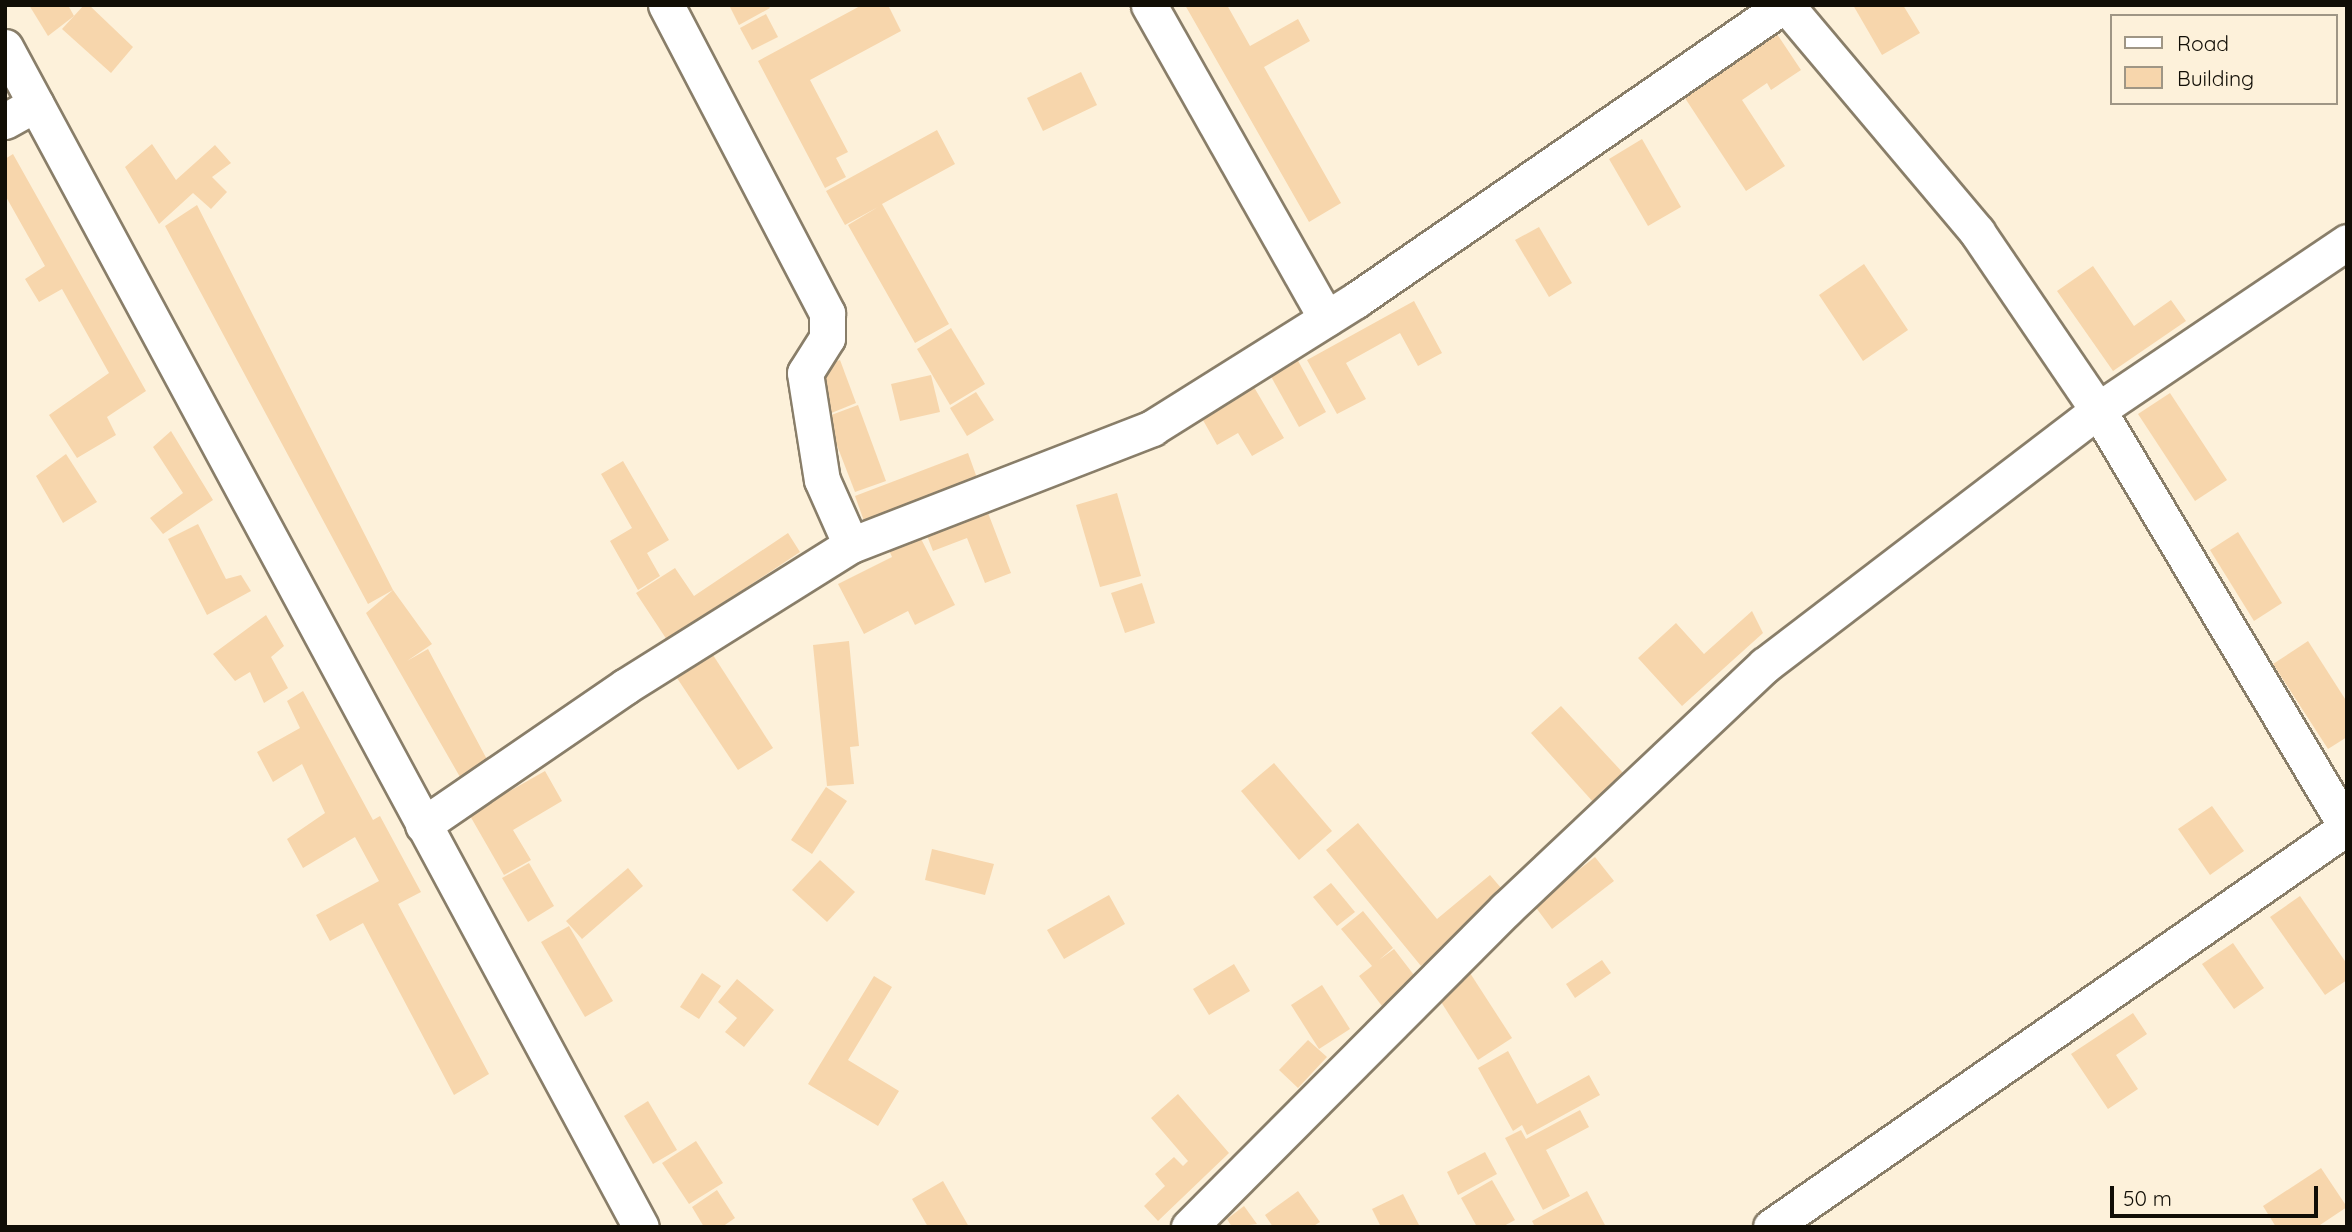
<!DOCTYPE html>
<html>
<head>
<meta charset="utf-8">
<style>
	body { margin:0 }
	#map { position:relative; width:2352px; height:1232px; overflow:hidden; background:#fdf1da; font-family:Quicksand,sans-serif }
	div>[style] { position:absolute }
	.building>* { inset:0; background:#f7d6ac }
	.roads { filter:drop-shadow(2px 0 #897e69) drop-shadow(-2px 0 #897e69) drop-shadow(0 2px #897e69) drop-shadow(0 -2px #897e69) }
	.minor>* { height:35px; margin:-17.5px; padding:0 17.5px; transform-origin:17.5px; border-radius:17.5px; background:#fff }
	span { translate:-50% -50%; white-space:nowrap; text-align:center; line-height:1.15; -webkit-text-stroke:5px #fdf1da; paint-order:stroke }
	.frame { position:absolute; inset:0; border:7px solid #110e06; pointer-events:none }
	.legend { position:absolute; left:2110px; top:14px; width:228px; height:91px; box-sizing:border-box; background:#fdf1da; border:2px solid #9f9685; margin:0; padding:9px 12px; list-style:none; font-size:21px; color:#110e06 }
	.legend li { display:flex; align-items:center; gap:14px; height:35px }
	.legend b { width:35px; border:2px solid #9f9685 }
	.scale { position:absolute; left:2110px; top:1186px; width:208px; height:32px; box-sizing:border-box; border:4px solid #110e06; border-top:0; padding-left:9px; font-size:21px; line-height:24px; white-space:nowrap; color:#110e06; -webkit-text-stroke:5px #fdf1da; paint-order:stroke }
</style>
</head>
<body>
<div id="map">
	<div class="building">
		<div style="clip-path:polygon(29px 5px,68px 5px,74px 16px,48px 36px)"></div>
		<div style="clip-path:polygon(84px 5px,89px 5px,133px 47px,111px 73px,62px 29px)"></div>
		<div style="clip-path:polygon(729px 5px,768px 5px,770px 8px,739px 25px)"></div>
		<div style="clip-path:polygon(862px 5px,888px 5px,901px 31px,810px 80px,848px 152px,836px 158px,846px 177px,825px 188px,758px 61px)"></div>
		<div style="clip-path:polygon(1185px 5px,1227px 5px,1250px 46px,1298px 19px,1310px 41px,1264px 67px,1341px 203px,1309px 222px)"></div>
		<div style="clip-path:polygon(1853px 5px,1903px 5px,1920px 33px,1882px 55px)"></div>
		<div style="clip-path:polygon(766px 14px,778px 37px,752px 50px,740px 28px)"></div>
		<div style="clip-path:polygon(1777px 34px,1801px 70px,1771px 90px,1767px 83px,1742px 100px,1785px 166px,1746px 191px,1683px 95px)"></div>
		<div style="clip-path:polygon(1081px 72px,1097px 105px,1043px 131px,1027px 98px)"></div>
		<div style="clip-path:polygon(937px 130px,955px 164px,882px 204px,949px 324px,915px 343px,848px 225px,878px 207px,845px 225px,826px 191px)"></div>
		<div style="clip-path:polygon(1642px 139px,1681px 207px,1648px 226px,1609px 159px)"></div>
		<div style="clip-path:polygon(152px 144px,176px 180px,215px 145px,231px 163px,212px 177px,227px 192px,211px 209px,193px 193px,159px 224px,125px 167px)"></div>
		<div style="clip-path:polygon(13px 154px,146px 391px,107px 417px,116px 435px,77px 458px,49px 415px,109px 373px,62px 289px,39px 302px,25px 279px,45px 266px,5px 195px,5px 159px)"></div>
		<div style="clip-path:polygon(197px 205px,393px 590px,432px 644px,407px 661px,428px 649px,490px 765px,464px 784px,366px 613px,393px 590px,368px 604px,165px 226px)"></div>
		<div style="clip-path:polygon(1539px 227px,1572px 283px,1549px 297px,1515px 240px)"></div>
		<div style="clip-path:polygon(1864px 264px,1908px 330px,1863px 361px,1819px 295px)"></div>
		<div style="clip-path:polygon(2093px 266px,2134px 326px,2171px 300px,2186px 321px,2113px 371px,2057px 291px)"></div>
		<div style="clip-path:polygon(1414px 301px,1442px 353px,1418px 366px,1400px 333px,1346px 363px,1366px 399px,1337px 414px,1307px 360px)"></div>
		<div style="clip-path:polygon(951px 328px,985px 384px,950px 405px,917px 349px)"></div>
		<div style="clip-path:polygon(1296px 357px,1326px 412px,1299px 427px,1269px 373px)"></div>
		<div style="clip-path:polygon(840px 360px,856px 403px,824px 416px,807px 373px)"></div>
		<div style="clip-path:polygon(931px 375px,940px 412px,900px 421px,891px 384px)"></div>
		<div style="clip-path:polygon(1251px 382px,1284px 438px,1252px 456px,1238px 433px,1217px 445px,1199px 413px)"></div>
		<div style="clip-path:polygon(976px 392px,994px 420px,967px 436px,950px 408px)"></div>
		<div style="clip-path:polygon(2170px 393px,2227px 480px,2195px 501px,2138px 414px)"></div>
		<div style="clip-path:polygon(858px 405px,886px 481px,855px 492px,826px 417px)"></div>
		<div style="clip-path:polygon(171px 431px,213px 500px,163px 534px,150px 518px,183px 493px,153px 447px)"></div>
		<div style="clip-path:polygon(968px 453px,977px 478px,864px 521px,855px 496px)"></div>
		<div style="clip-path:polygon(66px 454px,97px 502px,63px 523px,36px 476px)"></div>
		<div style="clip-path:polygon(623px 461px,669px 540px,647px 553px,660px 576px,638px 590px,610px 541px,632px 528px,601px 474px)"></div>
		<div style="clip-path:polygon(1117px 493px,1141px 576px,1100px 587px,1076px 505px)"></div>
		<div style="clip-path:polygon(985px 505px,1011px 573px,985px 583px,967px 538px,933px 551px,924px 528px)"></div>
		<div style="clip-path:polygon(198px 524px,226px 579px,241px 575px,251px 591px,207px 615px,168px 539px)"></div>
		<div style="clip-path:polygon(2238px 532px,2282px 603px,2254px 621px,2210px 550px)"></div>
		<div style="clip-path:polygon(788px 533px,800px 552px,667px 640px,636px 593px,675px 568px,694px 596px)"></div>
		<div style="clip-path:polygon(918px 533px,955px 605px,915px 625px,908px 611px,864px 634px,838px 584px,892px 557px,888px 548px)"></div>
		<div style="clip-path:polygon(1142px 583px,1155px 623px,1125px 633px,1111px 593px)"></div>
		<div style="clip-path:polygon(1752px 611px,1763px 633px,1682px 706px,1638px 658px,1676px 623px,1704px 654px)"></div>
		<div style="clip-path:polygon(266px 615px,284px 646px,271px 657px,288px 688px,264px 703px,250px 672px,235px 681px,213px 654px)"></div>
		<div style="clip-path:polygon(849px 641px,859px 746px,850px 747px,854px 784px,827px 786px,813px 645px)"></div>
		<div style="clip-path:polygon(2308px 641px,2347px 702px,2347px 737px,2328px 749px,2273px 664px)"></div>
		<div style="clip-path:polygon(713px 655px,773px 748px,738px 770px,677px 678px)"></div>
		<div style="clip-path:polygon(303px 691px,373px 820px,380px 816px,421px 892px,398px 904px,489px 1074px,454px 1095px,363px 923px,330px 941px,316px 915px,379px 881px,355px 837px,303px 868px,287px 839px,325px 813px,302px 764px,273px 782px,257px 752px,300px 728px,287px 701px)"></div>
		<div style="clip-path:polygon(1561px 706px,1625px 775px,1594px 803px,1531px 733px)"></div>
		<div style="clip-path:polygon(1274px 763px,1332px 831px,1299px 860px,1241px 791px)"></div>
		<div style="clip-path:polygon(545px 771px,562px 801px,513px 830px,531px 860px,504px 875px,469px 814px)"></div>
		<div style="clip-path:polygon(826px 787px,847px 801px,812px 854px,791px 840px)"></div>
		<div style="clip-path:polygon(2212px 806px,2244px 851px,2210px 875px,2178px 829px)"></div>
		<div style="clip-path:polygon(1358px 823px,1437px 919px,1490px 875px,1507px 895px,1421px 966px,1326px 850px)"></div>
		<div style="clip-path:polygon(932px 849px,994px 864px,985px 895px,925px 880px)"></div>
		<div style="clip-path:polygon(1595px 857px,1614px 881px,1552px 929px,1534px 905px)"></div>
		<div style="clip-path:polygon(820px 860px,855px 892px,827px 922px,792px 890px)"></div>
		<div style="clip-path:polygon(529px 863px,554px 906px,528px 922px,502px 878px)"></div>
		<div style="clip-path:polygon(628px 868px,643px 886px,582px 939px,566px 921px)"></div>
		<div style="clip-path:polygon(1331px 883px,1355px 912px,1337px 926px,1313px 897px)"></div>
		<div style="clip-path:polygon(1109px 895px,1125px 924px,1064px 959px,1047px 930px)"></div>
		<div style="clip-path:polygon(2300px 896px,2347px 964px,2347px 980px,2325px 995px,2270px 917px)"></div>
		<div style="clip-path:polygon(1363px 911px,1393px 948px,1379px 960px,1394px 949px,1417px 979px,1382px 1006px,1359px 976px,1372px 966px,1341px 929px)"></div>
		<div style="clip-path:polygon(569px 926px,613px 1001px,585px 1017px,541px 942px)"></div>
		<div style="clip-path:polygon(2233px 943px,2264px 988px,2234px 1009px,2202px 964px)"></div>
		<div style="clip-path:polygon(1602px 960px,1611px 973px,1575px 998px,1566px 984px)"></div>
		<div style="clip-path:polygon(1234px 964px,1250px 991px,1209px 1015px,1193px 989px)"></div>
		<div style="clip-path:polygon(702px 973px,721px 986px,699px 1019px,680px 1007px)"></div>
		<div style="clip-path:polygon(1470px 973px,1512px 1038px,1478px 1060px,1436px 994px)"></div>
		<div style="clip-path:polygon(874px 976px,892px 987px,848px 1060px,899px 1091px,878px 1126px,808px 1084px)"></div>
		<div style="clip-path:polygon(737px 979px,774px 1010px,744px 1047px,725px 1032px,737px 1018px,718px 1002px)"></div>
		<div style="clip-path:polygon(1322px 985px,1350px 1029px,1319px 1049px,1291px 1005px)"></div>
		<div style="clip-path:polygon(2133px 1013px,2147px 1034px,2116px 1055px,2138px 1089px,2108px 1109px,2071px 1054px)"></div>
		<div style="clip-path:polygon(1308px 1040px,1327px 1057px,1298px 1088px,1279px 1070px)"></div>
		<div style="clip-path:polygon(1508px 1051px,1537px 1104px,1589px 1075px,1600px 1095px,1527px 1135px,1522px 1125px,1513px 1131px,1478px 1068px)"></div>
		<div style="clip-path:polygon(1178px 1094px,1229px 1153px,1158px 1221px,1144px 1206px,1165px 1186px,1155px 1174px,1174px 1157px,1183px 1166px,1188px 1161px,1151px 1118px)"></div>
		<div style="clip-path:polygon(648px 1101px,677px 1150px,653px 1164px,624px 1116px)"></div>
		<div style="clip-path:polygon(1580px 1110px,1589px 1127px,1546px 1150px,1570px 1196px,1543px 1210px,1505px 1138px,1521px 1130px,1526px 1139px)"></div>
		<div style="clip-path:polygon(696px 1141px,723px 1183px,689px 1204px,662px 1163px)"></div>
		<div style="clip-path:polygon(1485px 1152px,1497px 1174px,1458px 1195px,1447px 1172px)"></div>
		<div style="clip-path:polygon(2321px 1168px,2347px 1207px,2317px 1227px,2276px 1227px,2263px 1206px)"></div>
		<div style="clip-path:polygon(1492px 1180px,1515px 1220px,1502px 1227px,1477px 1227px,1461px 1198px)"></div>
		<div style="clip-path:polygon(943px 1181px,969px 1227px,928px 1227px,912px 1199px)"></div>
		<div style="clip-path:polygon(717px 1190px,735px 1218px,722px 1227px,704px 1227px,692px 1207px)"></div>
		<div style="clip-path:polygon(1298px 1191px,1320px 1222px,1312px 1227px,1273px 1227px,1265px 1215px)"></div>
		<div style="clip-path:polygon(1587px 1191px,1606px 1227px,1535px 1227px,1532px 1221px)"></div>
		<div style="clip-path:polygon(1403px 1194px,1420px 1227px,1381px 1227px,1372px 1209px)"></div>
		<div style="clip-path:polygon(1244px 1206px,1257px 1224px,1232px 1227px,1227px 1219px)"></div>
	</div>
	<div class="roads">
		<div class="minor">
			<div style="left:666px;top:5px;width:348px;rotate:62.4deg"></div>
			<div style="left:827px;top:313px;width:25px;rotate:90deg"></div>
			<div style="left:827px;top:338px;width:41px;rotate:122.2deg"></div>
			<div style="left:805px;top:373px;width:108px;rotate:81deg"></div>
			<div style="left:822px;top:480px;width:71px;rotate:66deg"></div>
			<div style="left:1149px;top:5px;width:360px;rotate:60.5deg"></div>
			<div style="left:1786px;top:5px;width:297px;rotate:49.9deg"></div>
			<div style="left:1977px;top:232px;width:215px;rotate:55.8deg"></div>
			<div style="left:2098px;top:410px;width:486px;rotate:59.2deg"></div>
			<div style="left:5px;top:47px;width:1340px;rotate:61.68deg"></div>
			<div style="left:5px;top:121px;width:35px;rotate:-29deg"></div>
			<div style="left:423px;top:825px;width:246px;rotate:-34.4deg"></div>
			<div style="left:626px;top:686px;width:266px;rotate:-32.1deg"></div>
			<div style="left:851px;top:545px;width:323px;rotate:-21.2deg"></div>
			<div style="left:1152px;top:428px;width:241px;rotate:-32.1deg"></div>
			<div style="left:1356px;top:300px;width:520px;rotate:-34.58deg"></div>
			<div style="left:1189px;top:1227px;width:449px;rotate:-45.1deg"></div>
			<div style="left:1506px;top:909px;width:356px;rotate:-43.3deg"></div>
			<div style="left:1765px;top:665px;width:419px;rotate:-37.4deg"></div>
			<div style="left:2098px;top:410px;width:300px;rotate:-34deg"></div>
			<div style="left:1771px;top:1227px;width:701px;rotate:-34.78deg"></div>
		</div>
	</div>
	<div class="frame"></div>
	<ul class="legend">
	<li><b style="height:9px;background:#fff"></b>Road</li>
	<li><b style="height:19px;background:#f7d6ac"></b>Building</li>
	</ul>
	<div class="scale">50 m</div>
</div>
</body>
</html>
